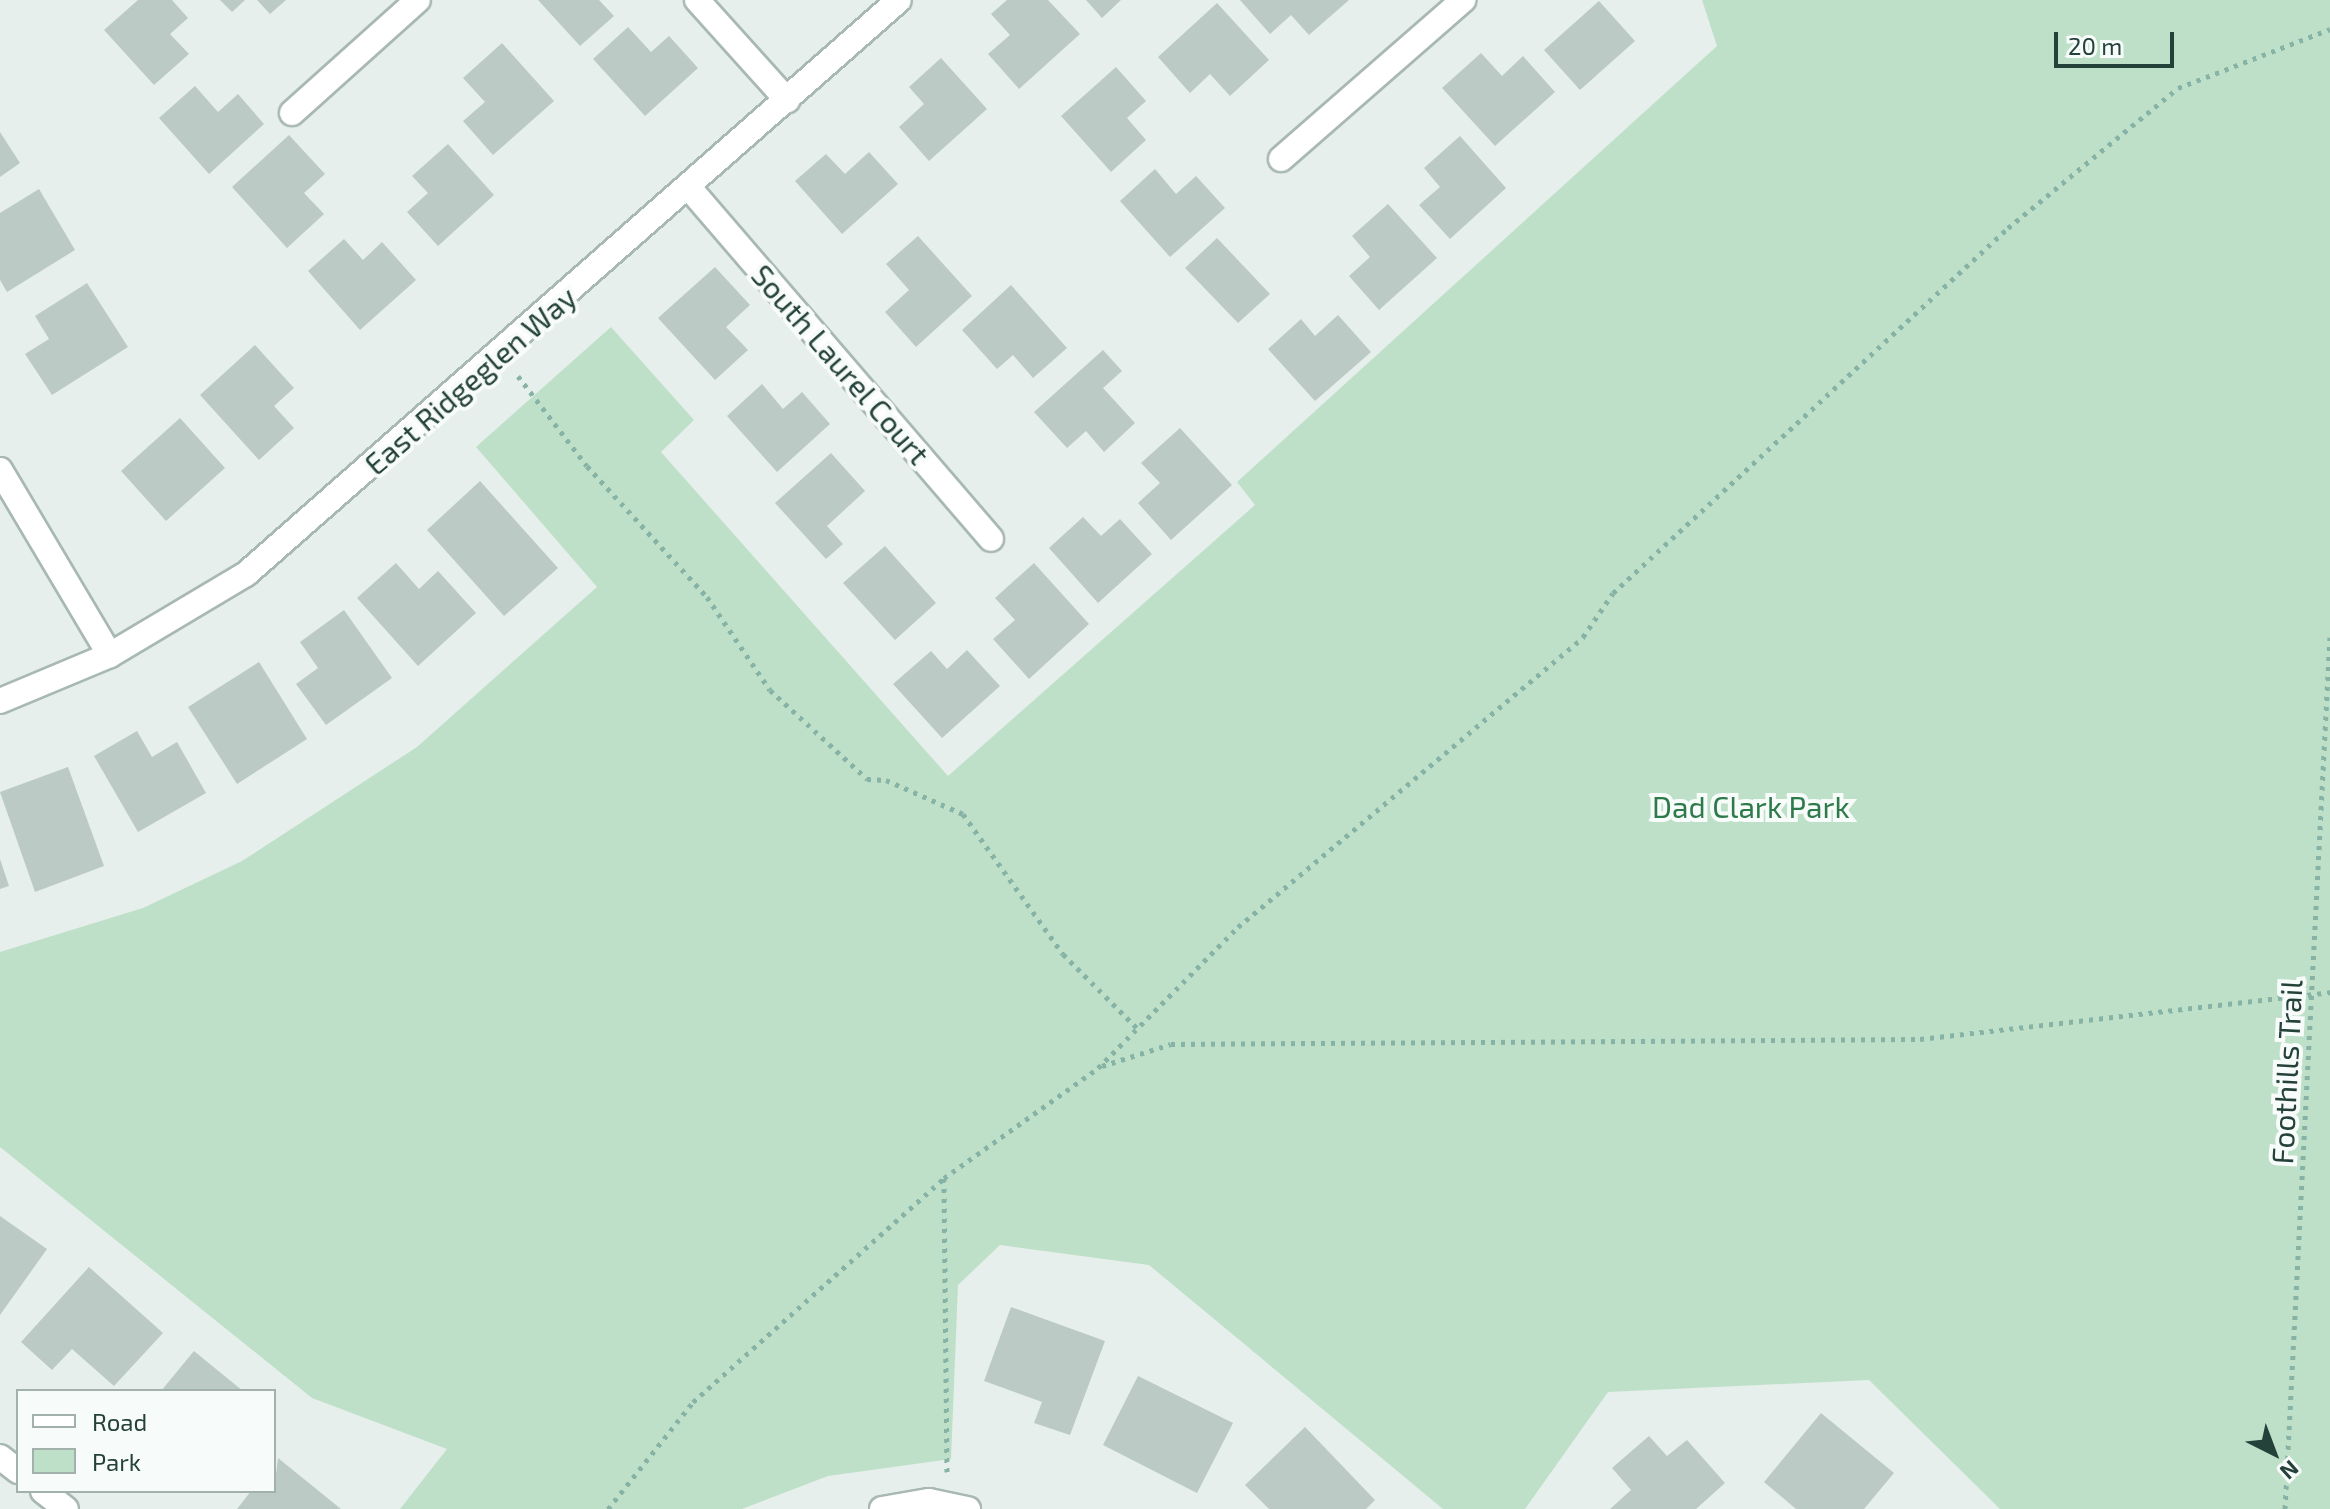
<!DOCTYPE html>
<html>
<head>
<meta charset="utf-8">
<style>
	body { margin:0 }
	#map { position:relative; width:2330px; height:1509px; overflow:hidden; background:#e6efeb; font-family:"Exo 2",sans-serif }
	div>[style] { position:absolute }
	.green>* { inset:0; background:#bfe0c8 }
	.building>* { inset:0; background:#bbcac4 }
	.path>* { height:5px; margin-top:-2.5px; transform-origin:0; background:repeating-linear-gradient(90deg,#86b3a5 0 4px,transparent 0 10px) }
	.roads { filter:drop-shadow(2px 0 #a8b8b2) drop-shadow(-2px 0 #a8b8b2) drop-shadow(0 2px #a8b8b2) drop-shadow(0 -2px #a8b8b2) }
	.minor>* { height:24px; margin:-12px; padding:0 12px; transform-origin:12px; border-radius:12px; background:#fff }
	span { translate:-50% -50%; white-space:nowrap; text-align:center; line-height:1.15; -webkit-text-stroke:8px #f7fbf9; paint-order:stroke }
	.street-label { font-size:30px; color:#24423a }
	.park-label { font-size:30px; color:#2d7a4b }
	.legend { position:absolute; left:16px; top:1389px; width:260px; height:104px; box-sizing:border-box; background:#f7fbf9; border:2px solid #a3b1ad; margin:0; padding:10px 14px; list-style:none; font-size:24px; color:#24423a }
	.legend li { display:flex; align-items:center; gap:16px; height:40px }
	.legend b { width:40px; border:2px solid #a3b1ad }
	.north { position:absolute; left:2234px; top:1413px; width:80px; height:80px; -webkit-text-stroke:6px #f7fbf9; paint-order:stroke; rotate:138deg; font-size:22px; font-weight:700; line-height:32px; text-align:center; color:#24423a }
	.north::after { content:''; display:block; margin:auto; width:28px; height:36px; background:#24423a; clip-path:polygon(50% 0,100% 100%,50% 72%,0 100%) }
	.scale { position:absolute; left:2054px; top:32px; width:120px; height:36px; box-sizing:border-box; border:4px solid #24423a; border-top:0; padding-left:10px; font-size:24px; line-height:28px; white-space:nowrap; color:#24423a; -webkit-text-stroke:6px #f7fbf9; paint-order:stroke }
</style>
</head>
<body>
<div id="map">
	<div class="green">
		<div style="clip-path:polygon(1702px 0,2330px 0,2330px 1509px,2000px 1509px,1869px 1380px,1608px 1392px,1525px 1509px,1443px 1509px,1149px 1265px,1000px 1245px,958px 1285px,951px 1459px,828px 1476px,742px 1509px,400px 1509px,447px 1449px,312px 1398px,0 1147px,0 952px,143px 908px,242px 861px,417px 747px,597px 587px,476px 447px,611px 327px,694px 420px,661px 452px,948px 776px,1255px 505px,1237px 482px,1717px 46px)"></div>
	</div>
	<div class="building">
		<div style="clip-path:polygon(138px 0,172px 0,188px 18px,170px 34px,189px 54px,154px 85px,104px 30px)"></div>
		<div style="clip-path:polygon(220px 0,245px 0,232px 12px)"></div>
		<div style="clip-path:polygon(257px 0,286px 0,270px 14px)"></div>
		<div style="clip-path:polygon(538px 0,599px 0,614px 16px,580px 46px)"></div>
		<div style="clip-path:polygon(1007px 0,1048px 0,1080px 34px,1019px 89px,988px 54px,1010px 35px,991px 14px)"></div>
		<div style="clip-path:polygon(1086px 0,1121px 0,1102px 18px)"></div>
		<div style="clip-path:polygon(1240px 0,1349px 0,1309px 35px,1291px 15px,1270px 34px)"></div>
		<div style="clip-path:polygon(1599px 1px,1635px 41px,1580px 90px,1544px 50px)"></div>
		<div style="clip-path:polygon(1217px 3px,1269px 60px,1230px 96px,1210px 74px,1190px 93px,1158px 57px)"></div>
		<div style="clip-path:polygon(628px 27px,651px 52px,669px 36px,698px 68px,645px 116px,593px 59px)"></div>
		<div style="clip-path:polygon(502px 43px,554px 101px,493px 155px,463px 121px,485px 102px,463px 78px)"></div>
		<div style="clip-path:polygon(1481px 53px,1502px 76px,1523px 56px,1555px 92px,1495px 146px,1442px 88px)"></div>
		<div style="clip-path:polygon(941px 58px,987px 109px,929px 161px,899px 127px,924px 104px,909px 87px)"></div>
		<div style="clip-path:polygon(1116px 67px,1146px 101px,1127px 118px,1146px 140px,1111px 172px,1061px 116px)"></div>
		<div style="clip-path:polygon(195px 86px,218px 112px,238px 94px,264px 124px,209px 174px,159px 118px)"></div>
		<div style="clip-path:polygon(0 132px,20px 163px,0 177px)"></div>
		<div style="clip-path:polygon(289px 135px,325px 174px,304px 193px,324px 214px,287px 248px,232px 187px)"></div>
		<div style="clip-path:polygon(1460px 136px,1506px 188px,1450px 239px,1419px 205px,1440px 187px,1424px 168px)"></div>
		<div style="clip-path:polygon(448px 144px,494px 195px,438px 246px,407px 212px,428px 193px,412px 176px)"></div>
		<div style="clip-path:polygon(869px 152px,898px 184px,842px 234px,795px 181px,826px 154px,845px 174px)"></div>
		<div style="clip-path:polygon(1155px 169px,1176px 194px,1196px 176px,1225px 208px,1170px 257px,1120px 201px)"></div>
		<div style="clip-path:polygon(39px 189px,75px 250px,7px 292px,0 280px,0 213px)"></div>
		<div style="clip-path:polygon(1388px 204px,1437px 258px,1379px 310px,1349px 276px,1370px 257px,1352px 236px)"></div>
		<div style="clip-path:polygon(918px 236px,972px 296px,916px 347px,885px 312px,909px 290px,886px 264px)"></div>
		<div style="clip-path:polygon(1217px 238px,1270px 294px,1238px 323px,1185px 268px)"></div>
		<div style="clip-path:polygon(344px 239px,363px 260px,382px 242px,416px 280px,360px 330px,308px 271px)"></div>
		<div style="clip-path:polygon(715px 267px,750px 305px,726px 327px,748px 350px,715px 380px,658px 318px)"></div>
		<div style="clip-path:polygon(87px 283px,128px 347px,52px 395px,25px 354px,49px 339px,35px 316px)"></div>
		<div style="clip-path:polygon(1011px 285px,1067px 348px,1033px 378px,1013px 355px,997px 369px,962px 330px)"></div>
		<div style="clip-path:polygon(1338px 315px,1371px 352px,1315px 401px,1268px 349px,1301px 319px,1315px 336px)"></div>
		<div style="clip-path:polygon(255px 345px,294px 388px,274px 406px,294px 428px,259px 460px,200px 395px)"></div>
		<div style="clip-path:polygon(1103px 350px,1122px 371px,1103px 388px,1135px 423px,1104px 452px,1086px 431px,1067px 448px,1034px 412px)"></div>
		<div style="clip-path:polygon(762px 384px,783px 409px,802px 392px,830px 424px,777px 472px,727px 416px)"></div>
		<div style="clip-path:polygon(180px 418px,225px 468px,166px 521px,121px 471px)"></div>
		<div style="clip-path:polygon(1180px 428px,1232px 485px,1171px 540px,1138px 503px,1160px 483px,1141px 463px)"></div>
		<div style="clip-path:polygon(831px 453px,865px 491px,827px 526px,843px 544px,826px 559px,775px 503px)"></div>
		<div style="clip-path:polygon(480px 481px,558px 568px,504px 616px,427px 530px)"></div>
		<div style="clip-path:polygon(1083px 517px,1101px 536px,1120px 519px,1152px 554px,1098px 603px,1049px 548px)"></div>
		<div style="clip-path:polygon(885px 546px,936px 603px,895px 640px,843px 583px)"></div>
		<div style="clip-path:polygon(396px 563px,419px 589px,438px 571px,476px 613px,418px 666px,357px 598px)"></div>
		<div style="clip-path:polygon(1034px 563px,1089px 624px,1029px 679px,993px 639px,1015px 620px,995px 598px)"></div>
		<div style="clip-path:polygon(344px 610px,392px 678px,326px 725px,296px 684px,318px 668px,300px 642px)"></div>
		<div style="clip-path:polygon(967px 650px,1000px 686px,942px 738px,893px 684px,931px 651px,947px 669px)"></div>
		<div style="clip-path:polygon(259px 662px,307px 739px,237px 784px,188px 707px)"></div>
		<div style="clip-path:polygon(137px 731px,152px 757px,177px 742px,206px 793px,138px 832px,94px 756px)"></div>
		<div style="clip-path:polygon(68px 767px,104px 866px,35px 892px,0 792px)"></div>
		<div style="clip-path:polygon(0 859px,9px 886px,0 889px)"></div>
		<div style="clip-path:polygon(0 1216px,47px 1249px,0 1315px)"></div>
		<div style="clip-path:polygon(89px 1267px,163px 1333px,114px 1386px,72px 1349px,52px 1370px,21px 1342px)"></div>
		<div style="clip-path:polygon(1011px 1307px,1105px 1341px,1070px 1435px,1034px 1423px,1042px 1402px,984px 1381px)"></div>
		<div style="clip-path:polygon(194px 1351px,243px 1391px,161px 1391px)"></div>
		<div style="clip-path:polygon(1138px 1376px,1233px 1423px,1197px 1493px,1103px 1445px)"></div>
		<div style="clip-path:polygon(1821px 1413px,1894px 1473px,1864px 1509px,1796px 1509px,1764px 1482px)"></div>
		<div style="clip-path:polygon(1305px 1427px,1375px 1500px,1366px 1509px,1269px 1509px,1245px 1485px)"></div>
		<div style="clip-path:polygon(1649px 1436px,1667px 1456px,1687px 1440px,1725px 1483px,1696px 1509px,1610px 1509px,1631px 1490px,1612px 1468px)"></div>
		<div style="clip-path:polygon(278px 1458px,341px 1509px,237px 1509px,251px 1491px,274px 1491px)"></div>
	</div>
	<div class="path">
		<div style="left:518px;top:376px;width:113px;rotate:52.5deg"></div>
		<div style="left:587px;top:466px;width:178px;rotate:47.5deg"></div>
		<div style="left:707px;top:597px;width:112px;rotate:55.9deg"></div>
		<div style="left:770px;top:690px;width:132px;rotate:42.5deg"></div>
		<div style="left:867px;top:779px;width:19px;rotate:3deg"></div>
		<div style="left:886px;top:780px;width:84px;rotate:23.8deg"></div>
		<div style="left:963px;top:814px;width:172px;rotate:54.5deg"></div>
		<div style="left:1063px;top:954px;width:105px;rotate:45deg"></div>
		<div style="left:1102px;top:1066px;width:72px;rotate:-17.7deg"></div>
		<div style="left:1171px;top:1044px;width:749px;rotate:-0.38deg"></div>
		<div style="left:1920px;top:1039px;width:413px;rotate:-6.5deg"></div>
		<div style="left:947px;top:1472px;width:294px;rotate:-90.6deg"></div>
		<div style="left:944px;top:1178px;width:189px;rotate:-35.5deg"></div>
		<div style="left:1098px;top:1068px;width:199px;rotate:-45.2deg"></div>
		<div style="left:1238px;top:927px;width:451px;rotate:-40deg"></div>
		<div style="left:1583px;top:637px;width:53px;rotate:-55.7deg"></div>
		<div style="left:1613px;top:593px;width:538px;rotate:-42.74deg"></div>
		<div style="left:2008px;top:228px;width:220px;rotate:-39.5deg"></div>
		<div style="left:2178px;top:88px;width:163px;rotate:-21.2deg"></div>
		<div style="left:608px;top:1509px;width:137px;rotate:-51.5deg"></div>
		<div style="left:693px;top:1402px;width:335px;rotate:-41.7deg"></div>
		<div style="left:2285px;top:1509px;width:873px;rotate:-87.05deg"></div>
	</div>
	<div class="roads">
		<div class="minor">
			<div style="left:697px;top:0;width:135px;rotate:48deg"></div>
			<div style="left:292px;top:113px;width:169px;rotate:-41.9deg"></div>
			<div style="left:1281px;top:159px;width:242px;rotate:-41.1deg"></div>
			<div style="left:691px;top:190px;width:460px;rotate:49.3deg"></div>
			<div style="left:0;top:470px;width:215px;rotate:59.3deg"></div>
			<div style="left:0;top:701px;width:119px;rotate:-22.7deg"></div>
			<div style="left:110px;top:655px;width:158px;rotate:-30.8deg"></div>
			<div style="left:246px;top:574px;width:869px;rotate:-41.32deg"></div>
			<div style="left:0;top:1457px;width:23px;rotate:38deg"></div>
			<div style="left:43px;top:1491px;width:29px;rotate:38deg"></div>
			<div style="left:882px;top:1509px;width:48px;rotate:-9.7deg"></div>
			<div style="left:929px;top:1501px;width:40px;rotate:12deg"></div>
		</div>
	</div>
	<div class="street-label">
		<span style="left:841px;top:364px;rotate:49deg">South Laurel Court</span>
		<span style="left:470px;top:380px;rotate:-41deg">East Ridgeglen Way</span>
		<span style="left:2286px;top:1072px;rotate:-87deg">Foothills Trail</span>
	</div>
	<div class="park-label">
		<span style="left:1751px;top:806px">Dad Clark Park</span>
	</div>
	<ul class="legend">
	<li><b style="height:10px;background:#fff"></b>Road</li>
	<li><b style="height:22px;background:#bfe0c8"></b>Park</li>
	</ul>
	<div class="north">N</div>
	<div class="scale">20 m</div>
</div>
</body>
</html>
